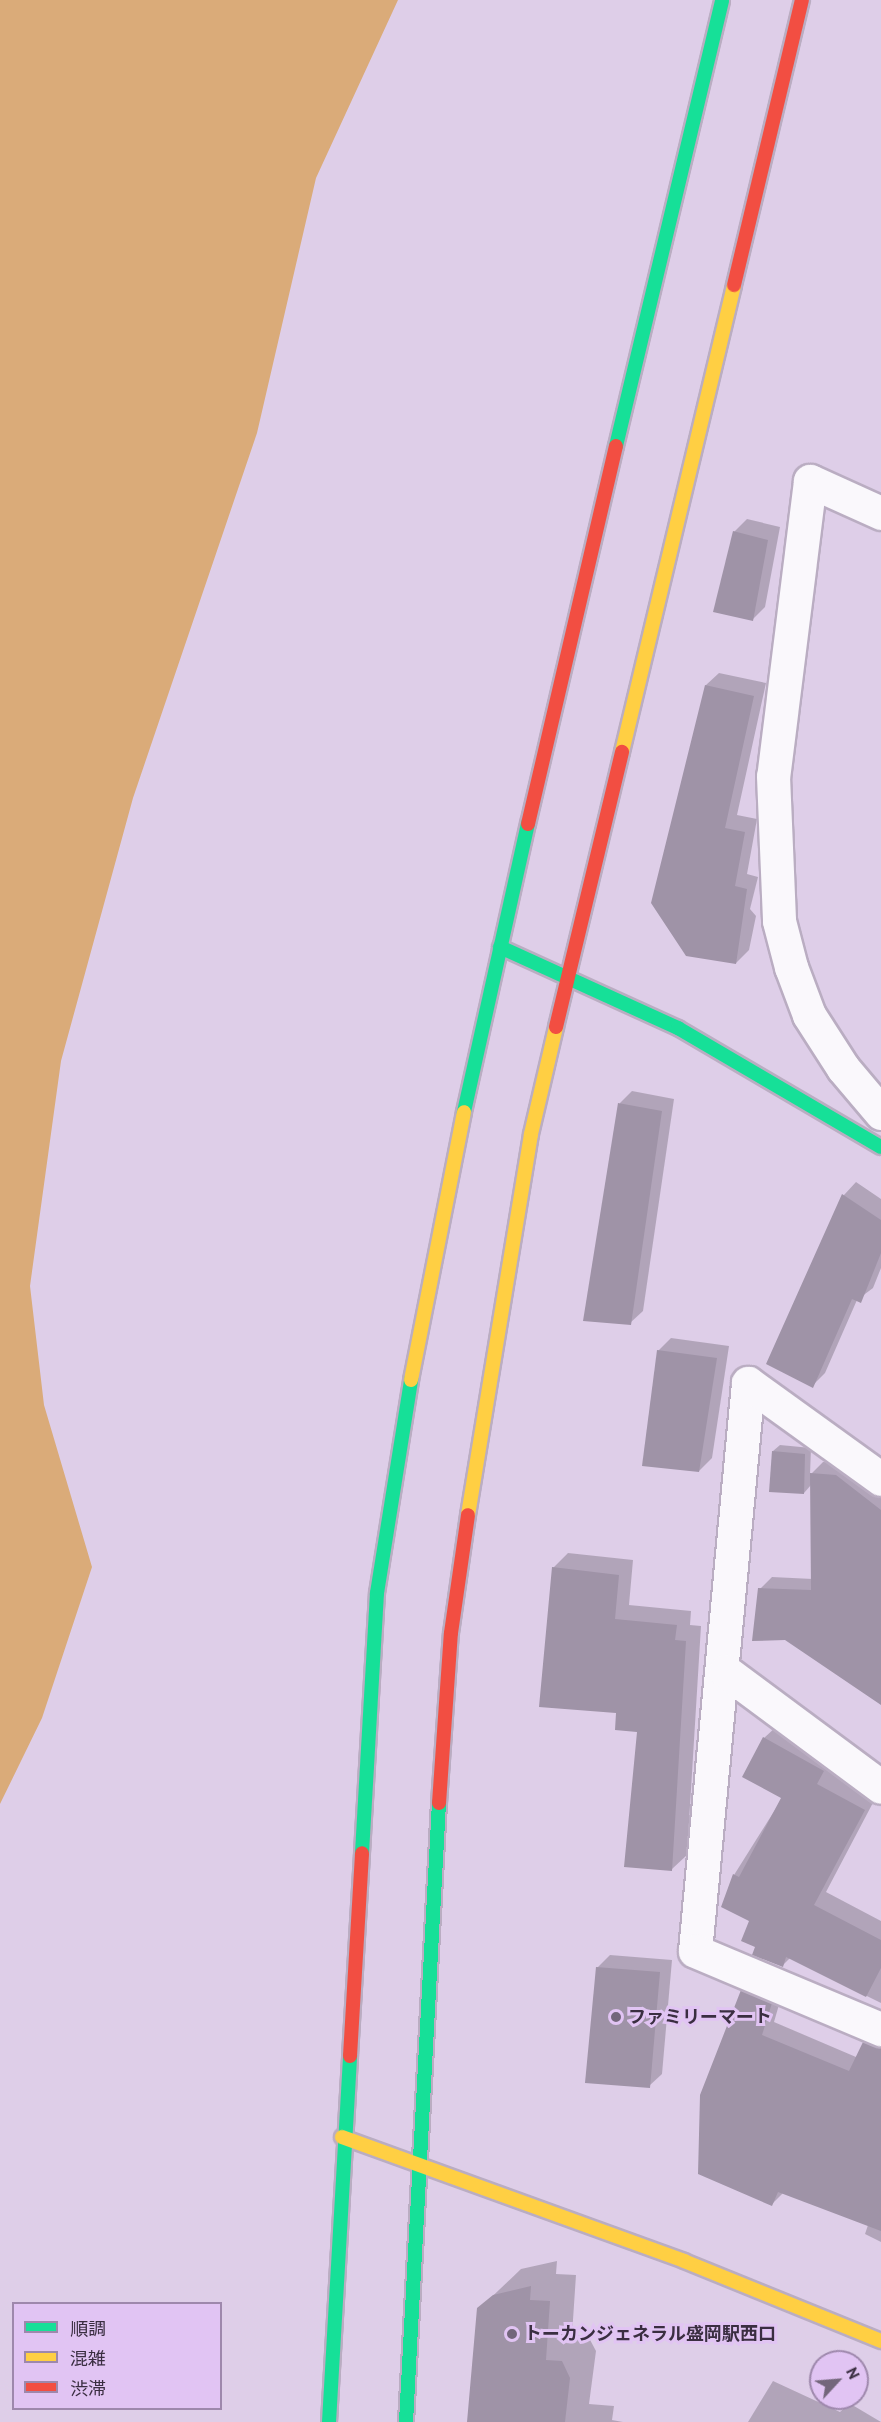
<!DOCTYPE html>
<html>
<head>
<meta charset="utf-8">
<style>
	body { margin:0 }
	#map { position:relative; width:881px; height:2422px; overflow:hidden; background:#decee8; font-family:"PT Sans","Noto Sans JP",sans-serif }
	div>[style] { position:absolute }
	.forest>* { inset:0; background:#daab79 }
	.shadow>* { inset:0; background:#0003 }
	.building>* { inset:0; background:#9f93a7 }
	.roads { filter:drop-shadow(2px 0 #baadc2) drop-shadow(-2px 0 #baadc2) drop-shadow(0 2px #baadc2) drop-shadow(0 -2px #baadc2) }
	.street>* { height:33px; margin:-16.5px; padding:0 16.5px; transform-origin:16.5px; border-radius:16.5px; background:#faf8fc }
	.fast>* { height:14px; margin:-7px; padding:0 7px; transform-origin:7px; border-radius:7px; background:#16e098 }
	.slow>* { height:14px; margin:-7px; padding:0 7px; transform-origin:7px; border-radius:7px; background:#ffcf43 }
	.jam>* { height:14px; margin:-7px; padding:0 7px; transform-origin:7px; border-radius:7px; background:#f24e42 }
	.dots>* { width:16px; height:16px; translate:-50% -50%; box-sizing:border-box; border:3px solid #e1c4f3; border-radius:50% }
	span { translate:-50% -50%; white-space:nowrap; text-align:center; line-height:1.15; -webkit-text-stroke:6px #e1c4f3; paint-order:stroke }
	.poi-label { font-size:18px; color:#3a2e41; font-weight:700 }
	.left { translate:0 -50%; text-align:left }
	.legend { position:absolute; left:12px; top:2302px; width:210px; height:108px; box-sizing:border-box; background:#e1c4f3; border:2px solid #9e88ac; margin:0; padding:8px 10px; list-style:none; font-size:18px; color:#3a2e41 }
	.legend li { display:flex; align-items:center; gap:12px; height:30px }
	.legend b { width:30px; border:2px solid #9e88ac }
	.north { position:absolute; left:809px; top:2350px; width:60px; height:60px; box-sizing:border-box; background:#e1c4f3; border:2px solid #9e88ac; border-radius:50%; rotate:64deg; font-size:16px; font-weight:700; line-height:24px; text-align:center; color:#3a2e41 }
	.north::after { content:''; display:block; margin:auto; width:21px; height:27px; background:#73667b; clip-path:polygon(50% 0,100% 100%,50% 72%,0 100%) }
</style>
</head>
<body>
<div id="map">
	<div class="forest">
		<div style="clip-path:polygon(0 0,398px 0,316px 178px,257px 433px,133px 798px,61px 1061px,30px 1286px,44px 1405px,92px 1567px,42px 1718px,0 1804px)"></div>
	</div>
	<div class="shadow">
		<div style="clip-path:polygon(747px 519px,780px 527px,765px 607px,753px 619px,734px 532px)"></div>
		<div style="clip-path:polygon(719px 673px,766px 683px,737px 815px,757px 819px,747px 874px,758px 877px,750px 909px,756px 916px,749px 950px,736px 963px,706px 685px)"></div>
		<div style="clip-path:polygon(632px 1091px,674px 1099px,643px 1311px,630px 1323px,620px 1103px)"></div>
		<div style="clip-path:polygon(856px 1182px,881px 1199px,881px 1268px,873px 1288px,857px 1300px,825px 1373px,812px 1386px,768px 1364px,844px 1195px)"></div>
		<div style="clip-path:polygon(671px 1338px,729px 1346px,712px 1458px,699px 1471px,658px 1351px)"></div>
		<div style="clip-path:polygon(780px 1445px,811px 1448px,810px 1475px,823px 1462px,848px 1463px,881px 1489px,881px 1703px,760px 1589px,772px 1577px,813px 1579px,811px 1485px,804px 1493px,773px 1451px)"></div>
		<div style="clip-path:polygon(568px 1553px,633px 1560px,629px 1605px,691px 1611px,690px 1625px,701px 1626px,687px 1855px,672px 1869px,638px 1731px,617px 1711px,553px 1568px)"></div>
		<div style="clip-path:polygon(777px 1726px,835px 1758px,828px 1771px,876px 1797px,826px 1892px,881px 1921px,881px 2003px,790px 1958px,782px 1966px,757px 1946px,734px 1875px,783px 1797px,764px 1738px)"></div>
		<div style="clip-path:polygon(610px 1955px,672px 1960px,662px 2074px,649px 2086px,597px 1968px)"></div>
		<div style="clip-path:polygon(754px 1979px,783px 1991px,774px 2022px,856px 2057px,881px 2031px,881px 2242px,865px 2234px,868px 2225px,784px 2192px,772px 2204px,742px 1991px)"></div>
		<div style="clip-path:polygon(557px 2261px,556px 2274px,576px 2275px,572px 2335px,588px 2336px,596px 2351px,589px 2404px,614px 2406px,612px 2420px,623px 2422px,469px 2422px,479px 2309px,521px 2269px)"></div>
		<div style="clip-path:polygon(773px 2381px,840px 2412px,849px 2403px,881px 2422px,748px 2422px)"></div>
	</div>
	<div class="building">
		<div style="clip-path:polygon(733px 531px,768px 540px,753px 621px,713px 612px)"></div>
		<div style="clip-path:polygon(705px 685px,754px 696px,725px 828px,745px 832px,735px 886px,747px 889px,736px 964px,686px 956px,651px 903px)"></div>
		<div style="clip-path:polygon(618px 1103px,662px 1111px,631px 1325px,583px 1321px)"></div>
		<div style="clip-path:polygon(842px 1194px,881px 1220px,881px 1253px,861px 1303px,852px 1299px,813px 1388px,766px 1364px)"></div>
		<div style="clip-path:polygon(657px 1350px,717px 1358px,699px 1472px,642px 1466px)"></div>
		<div style="clip-path:polygon(772px 1451px,805px 1454px,804px 1494px,769px 1492px)"></div>
		<div style="clip-path:polygon(810px 1473px,836px 1475px,881px 1510px,881px 1705px,785px 1640px,752px 1641px,758px 1588px,811px 1590px)"></div>
		<div style="clip-path:polygon(552px 1567px,619px 1575px,615px 1619px,677px 1625px,675px 1640px,686px 1641px,672px 1871px,624px 1867px,637px 1732px,615px 1730px,616px 1713px,539px 1707px)"></div>
		<div style="clip-path:polygon(763px 1737px,824px 1771px,817px 1784px,865px 1810px,814px 1905px,881px 1940px,881px 1968px,866px 1997px,786px 1957px,783px 1967px,752px 1955px,755px 1947px,741px 1941px,749px 1921px,721px 1907px,733px 1874px,739px 1877px,781px 1798px,742px 1777px)"></div>
		<div style="clip-path:polygon(596px 1967px,660px 1972px,650px 2088px,585px 2083px)"></div>
		<div style="clip-path:polygon(741px 1990px,772px 2003px,762px 2035px,849px 2071px,863px 2042px,881px 2047px,881px 2231px,778px 2192px,772px 2206px,698px 2174px,700px 2095px)"></div>
		<div style="clip-path:polygon(531px 2286px,530px 2300px,550px 2301px,546px 2360px,562px 2361px,570px 2378px,565px 2422px,467px 2422px,477px 2308px,493px 2295px)"></div>
	</div>
	<div class="roads">
		<div class="street">
			<div style="left:881px;top:513px;width:78px;rotate:-155.7deg"></div>
			<div style="left:810px;top:481px;width:297px;rotate:97.1deg"></div>
			<div style="left:773px;top:776px;width:145px;rotate:87.6deg"></div>
			<div style="left:779px;top:921px;width:48px;rotate:75.4deg"></div>
			<div style="left:791px;top:967px;width:51px;rotate:69.4deg"></div>
			<div style="left:809px;top:1015px;width:63px;rotate:57.3deg"></div>
			<div style="left:843px;top:1068px;width:59px;rotate:49.8deg"></div>
			<div style="left:748px;top:1383px;width:570px;rotate:95.33deg"></div>
			<div style="left:695px;top:1951px;width:202px;rotate:22.8deg"></div>
			<div style="left:748px;top:1383px;width:164px;rotate:35.8deg"></div>
			<div style="left:725px;top:1671px;width:194px;rotate:36.6deg"></div>
		</div>
		<div class="fast">
			<div style="left:616px;top:446px;width:458px;rotate:-76.6deg"></div>
			<div style="left:500px;top:947px;width:196px;rotate:24.5deg"></div>
			<div style="left:678px;top:1028px;width:235px;rotate:30.4deg"></div>
			<div style="left:464px;top:1112px;width:295px;rotate:-77.5deg"></div>
			<div style="left:362px;top:1853px;width:260px;rotate:-86.7deg"></div>
			<div style="left:377px;top:1593px;width:216px;rotate:-80.9deg"></div>
			<div style="left:329px;top:2422px;width:367px;rotate:-86.7deg"></div>
			<div style="left:406px;top:2422px;width:620px;rotate:-86.95deg"></div>
		</div>
		<div class="slow">
			<div style="left:622px;top:752px;width:480px;rotate:-76.5deg"></div>
			<div style="left:411px;top:1380px;width:273px;rotate:-78.8deg"></div>
			<div style="left:468px;top:1515px;width:386px;rotate:-80.6deg"></div>
			<div style="left:531px;top:1134px;width:110px;rotate:-76.8deg"></div>
			<div style="left:342px;top:2137px;width:364px;rotate:19.9deg"></div>
			<div style="left:684px;top:2261px;width:213px;rotate:22.1deg"></div>
		</div>
		<div class="jam">
			<div style="left:734px;top:285px;width:293px;rotate:-76.6deg"></div>
			<div style="left:528px;top:824px;width:388px;rotate:-76.9deg"></div>
			<div style="left:556px;top:1027px;width:283px;rotate:-76.5deg"></div>
			<div style="left:439px;top:1803px;width:170px;rotate:-86deg"></div>
			<div style="left:451px;top:1633px;width:119px;rotate:-81.8deg"></div>
			<div style="left:350px;top:2056px;width:203px;rotate:-86.6deg"></div>
		</div>
	</div>
	<div class="dots">
		<div style="left:616px;top:2017px;background:#73667b"></div>
		<div style="left:512px;top:2334px;background:#73667b"></div>
	</div>
	<div class="poi-label">
		<span class="left" style="left:628px;top:2017px">ファミリーマート</span>
		<span class="left" style="left:524px;top:2334px">トーカンジェネラル盛岡駅西口</span>
	</div>
	<ul class="legend">
	<li><b style="height:8px;background:#16e098"></b>順調</li>
	<li><b style="height:8px;background:#ffcf43"></b>混雑</li>
	<li><b style="height:8px;background:#f24e42"></b>渋滞</li>
	</ul>
	<div class="north">N</div>
</div>
</body>
</html>
